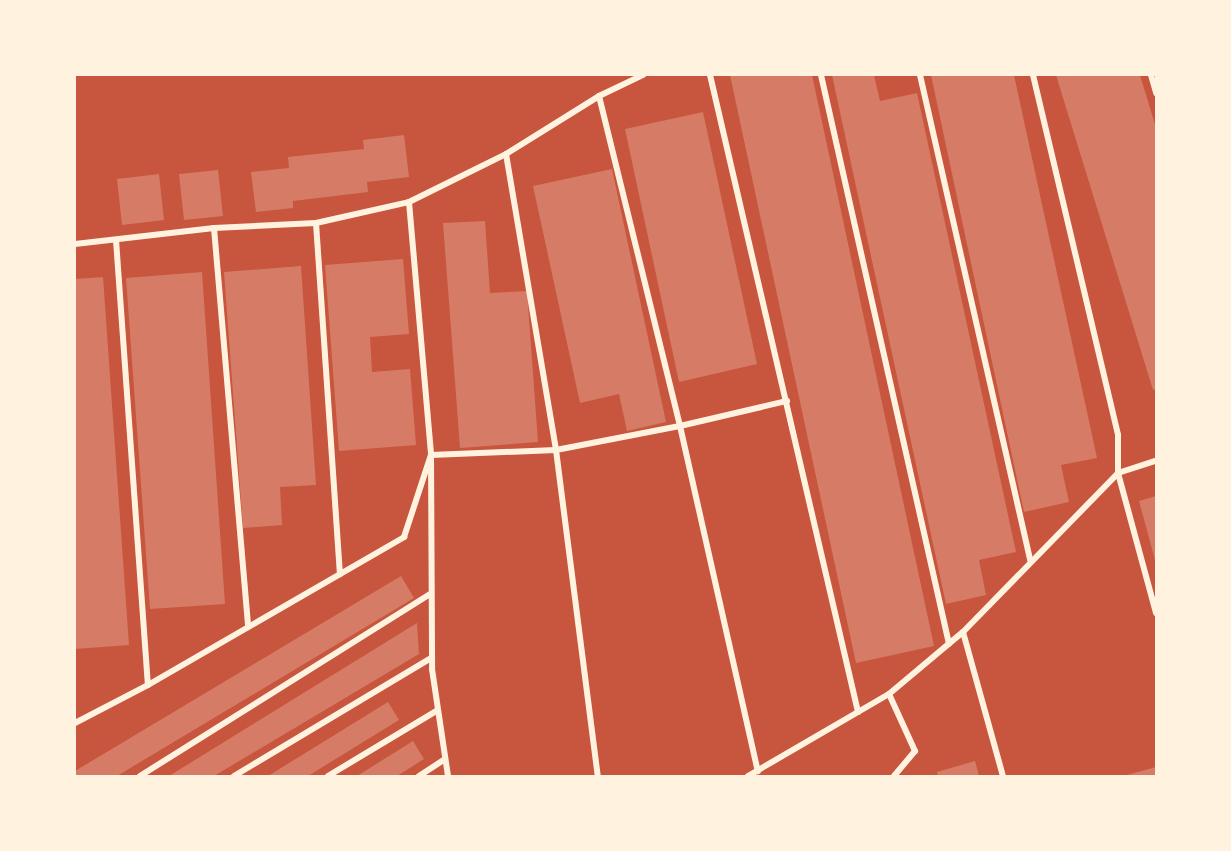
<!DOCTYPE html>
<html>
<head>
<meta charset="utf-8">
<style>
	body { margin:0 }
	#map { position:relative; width:1231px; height:851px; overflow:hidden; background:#c8553d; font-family:Mulish,sans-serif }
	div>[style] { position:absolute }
	.building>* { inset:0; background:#d67c66 }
	.minor>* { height:6px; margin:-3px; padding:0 3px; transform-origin:3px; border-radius:3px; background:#fff3e0 }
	span { translate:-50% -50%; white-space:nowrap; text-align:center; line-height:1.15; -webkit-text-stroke:4.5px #fff3e0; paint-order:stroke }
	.frame { position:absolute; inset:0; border:76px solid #fff3e0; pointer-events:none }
</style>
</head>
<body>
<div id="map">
	<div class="building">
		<div style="clip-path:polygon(730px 75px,812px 75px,934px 646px,856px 663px)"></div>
		<div style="clip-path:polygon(832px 75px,874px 75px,880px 101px,917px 93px,1016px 552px,979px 560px,986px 595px,946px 604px)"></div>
		<div style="clip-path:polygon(931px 75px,1014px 75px,1097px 458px,1061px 465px,1069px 502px,1024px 512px)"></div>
		<div style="clip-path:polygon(1056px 75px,1140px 75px,1156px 128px,1156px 389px,1153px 390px)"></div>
		<div style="clip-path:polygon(703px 112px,757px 364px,679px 382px,625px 129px)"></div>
		<div style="clip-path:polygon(404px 135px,409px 177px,367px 182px,368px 192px,293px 201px,293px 208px,256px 212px,251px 172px,289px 168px,288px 157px,364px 149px,363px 140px)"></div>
		<div style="clip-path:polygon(612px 169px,666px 422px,627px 431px,619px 394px,580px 403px,533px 186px)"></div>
		<div style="clip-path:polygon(218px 170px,223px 216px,184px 220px,179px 174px)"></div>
		<div style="clip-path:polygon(159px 174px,164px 220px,122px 225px,117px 179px)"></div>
		<div style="clip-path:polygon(485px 221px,490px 293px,527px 291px,538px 442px,460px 448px,443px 223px)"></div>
		<div style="clip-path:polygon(403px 259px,409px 334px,370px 337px,372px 372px,410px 369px,416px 445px,339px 451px,325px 265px)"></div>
		<div style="clip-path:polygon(301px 266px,316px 485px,280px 487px,282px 525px,243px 528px,224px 272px)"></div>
		<div style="clip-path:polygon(202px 272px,225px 604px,150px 609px,126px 278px)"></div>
		<div style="clip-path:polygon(103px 277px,129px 645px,75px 649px,75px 279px)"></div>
		<div style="clip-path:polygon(1156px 496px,1156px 560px,1155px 560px,1139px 501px)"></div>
		<div style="clip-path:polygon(401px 576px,414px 598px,117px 776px,75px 776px,75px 771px)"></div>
		<div style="clip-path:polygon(417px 623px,419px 654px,214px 776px,169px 776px)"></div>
		<div style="clip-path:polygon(388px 702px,399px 720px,308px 776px,268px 776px)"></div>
		<div style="clip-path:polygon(413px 741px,424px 759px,397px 776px,357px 776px)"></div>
		<div style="clip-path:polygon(975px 761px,979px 776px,938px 776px,937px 772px)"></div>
		<div style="clip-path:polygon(1156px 767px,1156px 776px,1127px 776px,1127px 775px)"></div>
	</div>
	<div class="minor">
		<div style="left:710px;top:75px;width:654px;rotate:76.92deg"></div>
		<div style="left:821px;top:75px;width:583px;rotate:77.32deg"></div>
		<div style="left:920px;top:75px;width:499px;rotate:77.2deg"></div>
		<div style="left:1033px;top:75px;width:370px;rotate:76.7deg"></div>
		<div style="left:1118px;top:435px;width:38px;rotate:90deg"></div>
		<div style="left:1118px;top:473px;width:145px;rotate:74.8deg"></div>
		<div style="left:1151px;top:75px;width:19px;rotate:74deg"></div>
		<div style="left:599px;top:96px;width:340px;rotate:76.2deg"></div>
		<div style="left:680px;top:426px;width:354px;rotate:77.3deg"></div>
		<div style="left:506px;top:154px;width:300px;rotate:80.4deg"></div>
		<div style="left:556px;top:450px;width:329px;rotate:82.7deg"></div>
		<div style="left:409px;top:202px;width:108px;rotate:-26.3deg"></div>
		<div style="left:506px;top:154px;width:110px;rotate:-31.9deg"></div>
		<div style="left:599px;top:96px;width:49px;rotate:-25.5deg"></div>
		<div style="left:316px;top:223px;width:352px;rotate:86.1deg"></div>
		<div style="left:214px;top:228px;width:400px;rotate:85.1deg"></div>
		<div style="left:116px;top:240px;width:446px;rotate:85.9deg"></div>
		<div style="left:75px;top:244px;width:140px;rotate:-6.6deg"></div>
		<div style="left:214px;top:228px;width:102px;rotate:-2.8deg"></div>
		<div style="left:316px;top:223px;width:95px;rotate:-12.7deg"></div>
		<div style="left:409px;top:202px;width:254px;rotate:85deg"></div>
		<div style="left:431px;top:455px;width:214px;rotate:89.7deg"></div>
		<div style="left:432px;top:669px;width:108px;rotate:81.5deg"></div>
		<div style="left:963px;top:632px;width:149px;rotate:74.5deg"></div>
		<div style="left:889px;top:694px;width:63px;rotate:65.5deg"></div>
		<div style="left:915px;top:751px;width:33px;rotate:130deg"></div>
		<div style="left:75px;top:723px;width:82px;rotate:-27.5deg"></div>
		<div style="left:148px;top:685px;width:296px;rotate:-30deg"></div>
		<div style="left:404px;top:537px;width:86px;rotate:-71.8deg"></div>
		<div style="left:431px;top:455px;width:125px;rotate:-2.3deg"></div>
		<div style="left:556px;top:450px;width:126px;rotate:-11deg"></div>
		<div style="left:680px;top:426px;width:110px;rotate:-13.2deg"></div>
		<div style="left:140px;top:776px;width:342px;rotate:-32.1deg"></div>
		<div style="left:234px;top:776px;width:230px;rotate:-30.9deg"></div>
		<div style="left:328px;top:776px;width:128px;rotate:-31deg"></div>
		<div style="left:419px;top:776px;width:31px;rotate:-33deg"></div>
		<div style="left:748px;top:776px;width:163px;rotate:-30.2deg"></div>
		<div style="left:889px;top:694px;width:97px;rotate:-40deg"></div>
		<div style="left:963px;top:632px;width:222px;rotate:-45.7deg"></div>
		<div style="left:1118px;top:473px;width:40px;rotate:-18deg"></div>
	</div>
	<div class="frame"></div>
</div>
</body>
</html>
